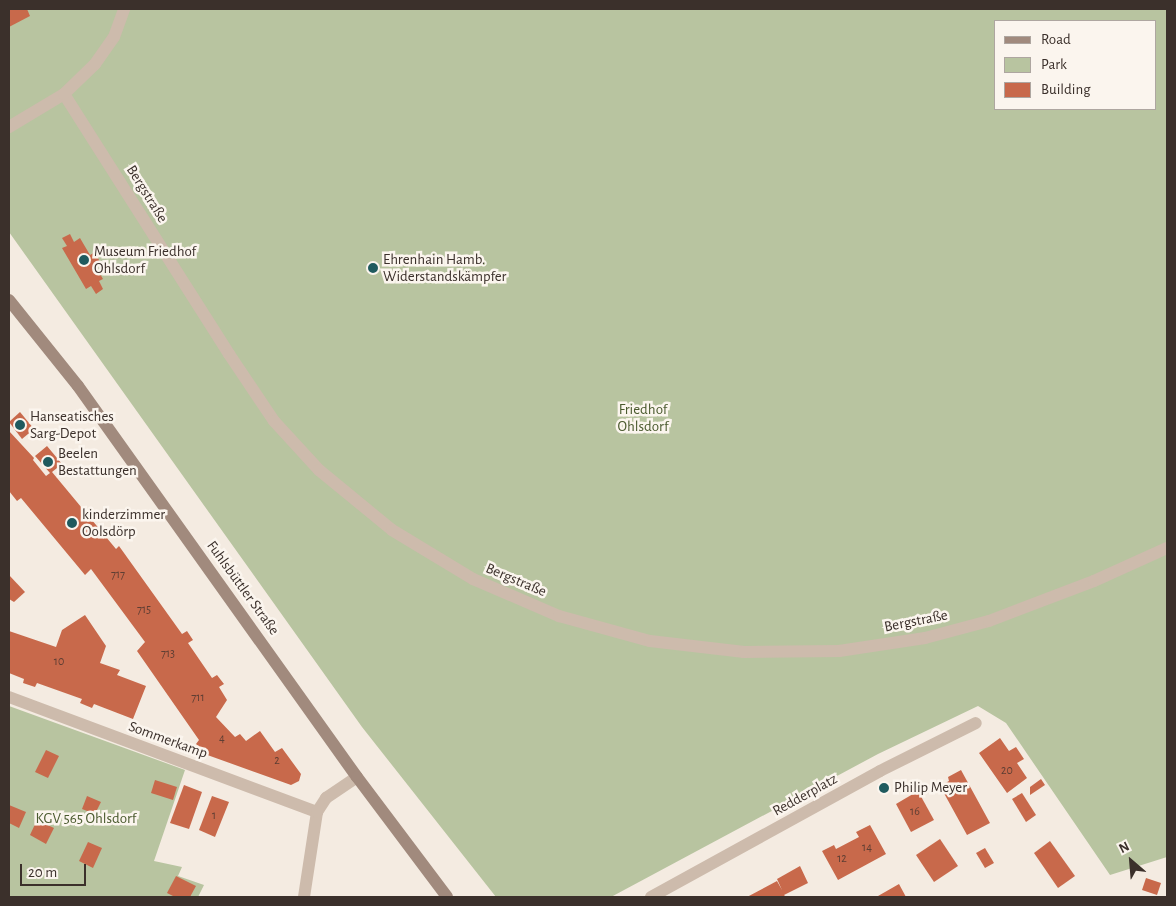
<!DOCTYPE html>
<html>
<head>
<meta charset="utf-8">
<style>
	body { margin:0 }
	#map { position:relative; width:1176px; height:906px; overflow:hidden; background:#f4ebe1; font-family:"Alegreya Sans",sans-serif }
	div>[style] { position:absolute }
	.green>* { inset:0; background:#b8c4a0 }
	.building>* { inset:0; background:#c8694b }
	.minor>* { height:12px; margin:-6px; padding:0 6px; transform-origin:6px; border-radius:6px; background:#cdbbac }
	.tertiary>* { height:12px; margin:-6px; padding:0 6px; transform-origin:6px; border-radius:6px; background:#cdbbac }
	.secondary>* { height:12px; margin:-6px; padding:0 6px; transform-origin:6px; border-radius:6px; background:#a18a7d }
	.dots>* { width:14px; height:14px; translate:-50% -50%; box-sizing:border-box; border:2px solid #fbf5ee; border-radius:50% }
	span { translate:-50% -50%; white-space:nowrap; text-align:center; line-height:1.15; -webkit-text-stroke:5px #fbf5ee; paint-order:stroke }
	.number-label { font-size:12px; color:#5e3e33 }
	.number-label span { -webkit-text-stroke-width:0 }
	.street-label { font-size:15px; color:#3b302b }
	.poi-label { font-size:15px; color:#3b302b }
	.left { translate:0 -50%; text-align:left }
	.park-label { font-size:15px; color:#4a5a2e }
	.frame { position:absolute; inset:0; border:10px solid #3b302b; pointer-events:none }
	.legend { position:absolute; left:994px; top:20px; width:162px; height:90px; box-sizing:border-box; background:#fbf5ee; border:1px solid #aea6a0; margin:0; padding:6px 9px; list-style:none; font-size:15px; color:#3b302b }
	.legend li { display:flex; align-items:center; gap:10px; height:25px }
	.legend b { width:25px; border:1px solid #aea6a0 }
	.north { position:absolute; left:1106px; top:836px; width:50px; height:50px; -webkit-text-stroke:4px #fbf5ee; paint-order:stroke; rotate:333deg; font-size:14px; font-weight:700; line-height:20px; text-align:center; color:#3b302b }
	.north::after { content:''; display:block; margin:auto; width:18px; height:22px; background:#3b302b; clip-path:polygon(50% 0,100% 100%,50% 72%,0 100%) }
	.scale { position:absolute; left:20px; top:864px; width:66px; height:22px; box-sizing:border-box; border:2px solid #3b302b; border-top:0; padding-left:6px; font-size:15px; line-height:18px; white-space:nowrap; color:#3b302b; -webkit-text-stroke:4px #fbf5ee; paint-order:stroke }
</style>
</head>
<body>
<div id="map">
	<div class="green">
		<div style="clip-path:polygon(evenodd,9px 9px,1167px 9px,1167px 857px,1110px 875px,1006px 723px,978px 706px,878px 754px,611px 897px,496px 897px,362px 727px,9px 232px,9px 9px,995px 21px,1155px 21px,1155px 109px,995px 109px,995px 21px)"></div>
		<div style="clip-path:polygon(9px 706px,185px 770px,154px 861px,182px 867px,178px 876px,204px 885px,198px 897px,9px 897px)"></div>
	</div>
	<div class="building">
		<div style="clip-path:polygon(9px 9px,27px 9px,30px 16px,9px 27px)"></div>
		<div style="clip-path:polygon(70px 234px,74px 242px,80px 238px,90px 255px,95px 252px,101px 264px,96px 267px,103px 279px,99px 281px,103px 289px,96px 294px,91px 286px,86px 289px,62px 248px,67px 246px,62px 238px)"></div>
		<div style="clip-path:polygon(20px 412px,34px 429px,22px 439px,9px 422px)"></div>
		<div style="clip-path:polygon(9px 431px,34px 458px,33px 460px,46px 476px,50px 473px,35px 456px,47px 446px,62px 464px,52px 472px,116px 549px,119px 546px,182px 634px,187px 631px,193px 640px,188px 643px,212px 678px,217px 675px,224px 684px,219px 687px,227px 700px,216px 717px,235px 737px,240px 734px,246px 741px,260px 731px,275px 752px,282px 748px,301px 774px,299px 781px,291px 785px,199px 752px,201px 748px,196px 744px,199px 740px,137px 651px,145px 642px,91px 569px,85px 575px,21px 498px,17px 501px,9px 491px)"></div>
		<div style="clip-path:polygon(9px 575px,25px 592px,14px 602px,9px 599px)"></div>
		<div style="clip-path:polygon(85px 615px,106px 646px,100px 663px,120px 670px,117px 675px,146px 686px,133px 719px,94px 704px,92px 708px,80px 703px,82px 699px,37px 683px,35px 687px,23px 683px,24px 679px,9px 673px,9px 631px,56px 647px,62px 630px)"></div>
		<div style="clip-path:polygon(1000px 738px,1009px 751px,1016px 747px,1024px 759px,1017px 763px,1027px 778px,1007px 793px,979px 753px)"></div>
		<div style="clip-path:polygon(46px 750px,59px 756px,48px 778px,35px 772px)"></div>
		<div style="clip-path:polygon(961px 770px,990px 823px,967px 835px,940px 786px,949px 781px,948px 777px)"></div>
		<div style="clip-path:polygon(1041px 779px,1045px 785px,1030px 795px,1030px 787px)"></div>
		<div style="clip-path:polygon(155px 780px,177px 787px,173px 800px,151px 793px)"></div>
		<div style="clip-path:polygon(184px 785px,202px 792px,189px 829px,170px 823px)"></div>
		<div style="clip-path:polygon(918px 791px,934px 820px,911px 832px,896px 804px)"></div>
		<div style="clip-path:polygon(1022px 793px,1036px 815px,1026px 822px,1012px 799px)"></div>
		<div style="clip-path:polygon(87px 796px,101px 802px,95px 814px,82px 809px)"></div>
		<div style="clip-path:polygon(212px 796px,229px 802px,215px 837px,199px 830px)"></div>
		<div style="clip-path:polygon(9px 805px,26px 812px,19px 828px,9px 823px)"></div>
		<div style="clip-path:polygon(37px 820px,54px 828px,46px 844px,30px 835px)"></div>
		<div style="clip-path:polygon(870px 825px,886px 854px,838px 880px,822px 851px,834px 845px,836px 849px,859px 837px,856px 832px)"></div>
		<div style="clip-path:polygon(940px 839px,958px 866px,934px 882px,916px 855px)"></div>
		<div style="clip-path:polygon(1050px 841px,1075px 876px,1058px 888px,1034px 853px)"></div>
		<div style="clip-path:polygon(88px 842px,102px 848px,93px 868px,79px 861px)"></div>
		<div style="clip-path:polygon(985px 848px,994px 863px,985px 868px,976px 853px)"></div>
		<div style="clip-path:polygon(800px 866px,808px 883px,784px 895px,786px 897px,747px 897px,777px 881px,782px 890px,777px 879px)"></div>
		<div style="clip-path:polygon(176px 876px,196px 886px,190px 897px,175px 897px,167px 893px)"></div>
		<div style="clip-path:polygon(1146px 878px,1161px 883px,1157px 895px,1142px 890px)"></div>
		<div style="clip-path:polygon(899px 884px,906px 897px,875px 897px,878px 896px)"></div>
	</div>
	<div class="minor">
		<div style="left:64px;top:94px;width:308px;rotate:57.6deg"></div>
		<div style="left:229px;top:354px;width:81px;rotate:56.1deg"></div>
		<div style="left:274px;top:421px;width:67px;rotate:47.4deg"></div>
		<div style="left:319px;top:470px;width:94px;rotate:39.4deg"></div>
		<div style="left:392px;top:530px;width:95px;rotate:31.2deg"></div>
		<div style="left:473px;top:579px;width:94px;rotate:23.3deg"></div>
		<div style="left:559px;top:616px;width:94px;rotate:15.4deg"></div>
		<div style="left:650px;top:641px;width:95px;rotate:6.7deg"></div>
		<div style="left:744px;top:652px;width:95px;rotate:-0.6deg"></div>
		<div style="left:839px;top:651px;width:87px;rotate:-8.6deg"></div>
		<div style="left:925px;top:638px;width:66px;rotate:-14.9deg"></div>
		<div style="left:989px;top:621px;width:112px;rotate:-20.9deg"></div>
		<div style="left:1094px;top:581px;width:80px;rotate:-24.3deg"></div>
		<div style="left:9px;top:127px;width:64px;rotate:-31deg"></div>
		<div style="left:64px;top:94px;width:43px;rotate:-44.1deg"></div>
		<div style="left:95px;top:64px;width:33px;rotate:-55deg"></div>
		<div style="left:114px;top:37px;width:30px;rotate:-70deg"></div>
		<div style="left:9px;top:697px;width:329px;rotate:20.5deg"></div>
		<div style="left:651px;top:897px;width:261px;rotate:-28.8deg"></div>
		<div style="left:880px;top:771px;width:107px;rotate:-26.6deg"></div>
	</div>
	<div class="tertiary">
		<div style="left:304px;top:897px;width:86px;rotate:-81.3deg"></div>
		<div style="left:317px;top:812px;width:17px;rotate:-57deg"></div>
		<div style="left:326px;top:798px;width:37px;rotate:-34deg"></div>
	</div>
	<div class="secondary">
		<div style="left:9px;top:300px;width:110px;rotate:51.3deg"></div>
		<div style="left:78px;top:386px;width:480px;rotate:54.5deg"></div>
		<div style="left:357px;top:777px;width:150px;rotate:53.1deg"></div>
	</div>
	<div class="dots">
		<div style="left:84px;top:260px;background:#1f5a5e"></div>
		<div style="left:373px;top:268px;background:#1f5a5e"></div>
		<div style="left:20px;top:425px;background:#1f5a5e"></div>
		<div style="left:48px;top:462px;background:#1f5a5e"></div>
		<div style="left:72px;top:523px;background:#1f5a5e"></div>
		<div style="left:884px;top:788px;background:#1f5a5e"></div>
	</div>
	<div class="number-label">
		<span style="left:118px;top:575px">717</span>
		<span style="left:144px;top:610px">715</span>
		<span style="left:168px;top:654px">713</span>
		<span style="left:59px;top:662px">10</span>
		<span style="left:198px;top:698px">711</span>
		<span style="left:222px;top:739px">4</span>
		<span style="left:277px;top:761px">2</span>
		<span style="left:1007px;top:771px">20</span>
		<span style="left:915px;top:812px">16</span>
		<span style="left:214px;top:816px">1</span>
		<span style="left:867px;top:848px">14</span>
		<span style="left:842px;top:859px">12</span>
	</div>
	<div class="street-label">
		<span style="left:147px;top:194px;rotate:58deg">Bergstraße</span>
		<span style="left:516px;top:580px;rotate:23deg">Bergstraße</span>
		<span style="left:243px;top:588px;rotate:54deg">Fuhlsbüttler Straße</span>
		<span style="left:916px;top:621px;rotate:-11deg">Bergstraße</span>
		<span style="left:168px;top:740px;rotate:20deg">Sommerkamp</span>
		<span style="left:805px;top:795px;rotate:-29deg">Redderplatz</span>
	</div>
	<div class="poi-label">
		<span class="left" style="left:94px;top:260px">Museum Friedhof<br>Ohlsdorf</span>
		<span class="left" style="left:383px;top:268px">Ehrenhain Hamb.<br>Widerstandskämpfer</span>
		<span class="left" style="left:30px;top:425px">Hanseatisches<br>Sarg-Depot</span>
		<span class="left" style="left:58px;top:462px">Beelen<br>Bestattungen</span>
		<span class="left" style="left:82px;top:523px">kinderzimmer<br>Oolsdörp</span>
		<span class="left" style="left:894px;top:788px">Philip Meyer</span>
	</div>
	<div class="park-label">
		<span style="left:643px;top:418px">Friedhof<br>Ohlsdorf</span>
		<span style="left:86px;top:819px">KGV 565 Ohlsdorf</span>
	</div>
	<div class="frame"></div>
	<ul class="legend">
	<li><b style="height:6px;background:#a18a7d"></b>Road</li>
	<li><b style="height:14px;background:#b8c4a0"></b>Park</li>
	<li><b style="height:14px;background:#c8694b"></b>Building</li>
	</ul>
	<div class="north">N</div>
	<div class="scale">20 m</div>
</div>
</body>
</html>
